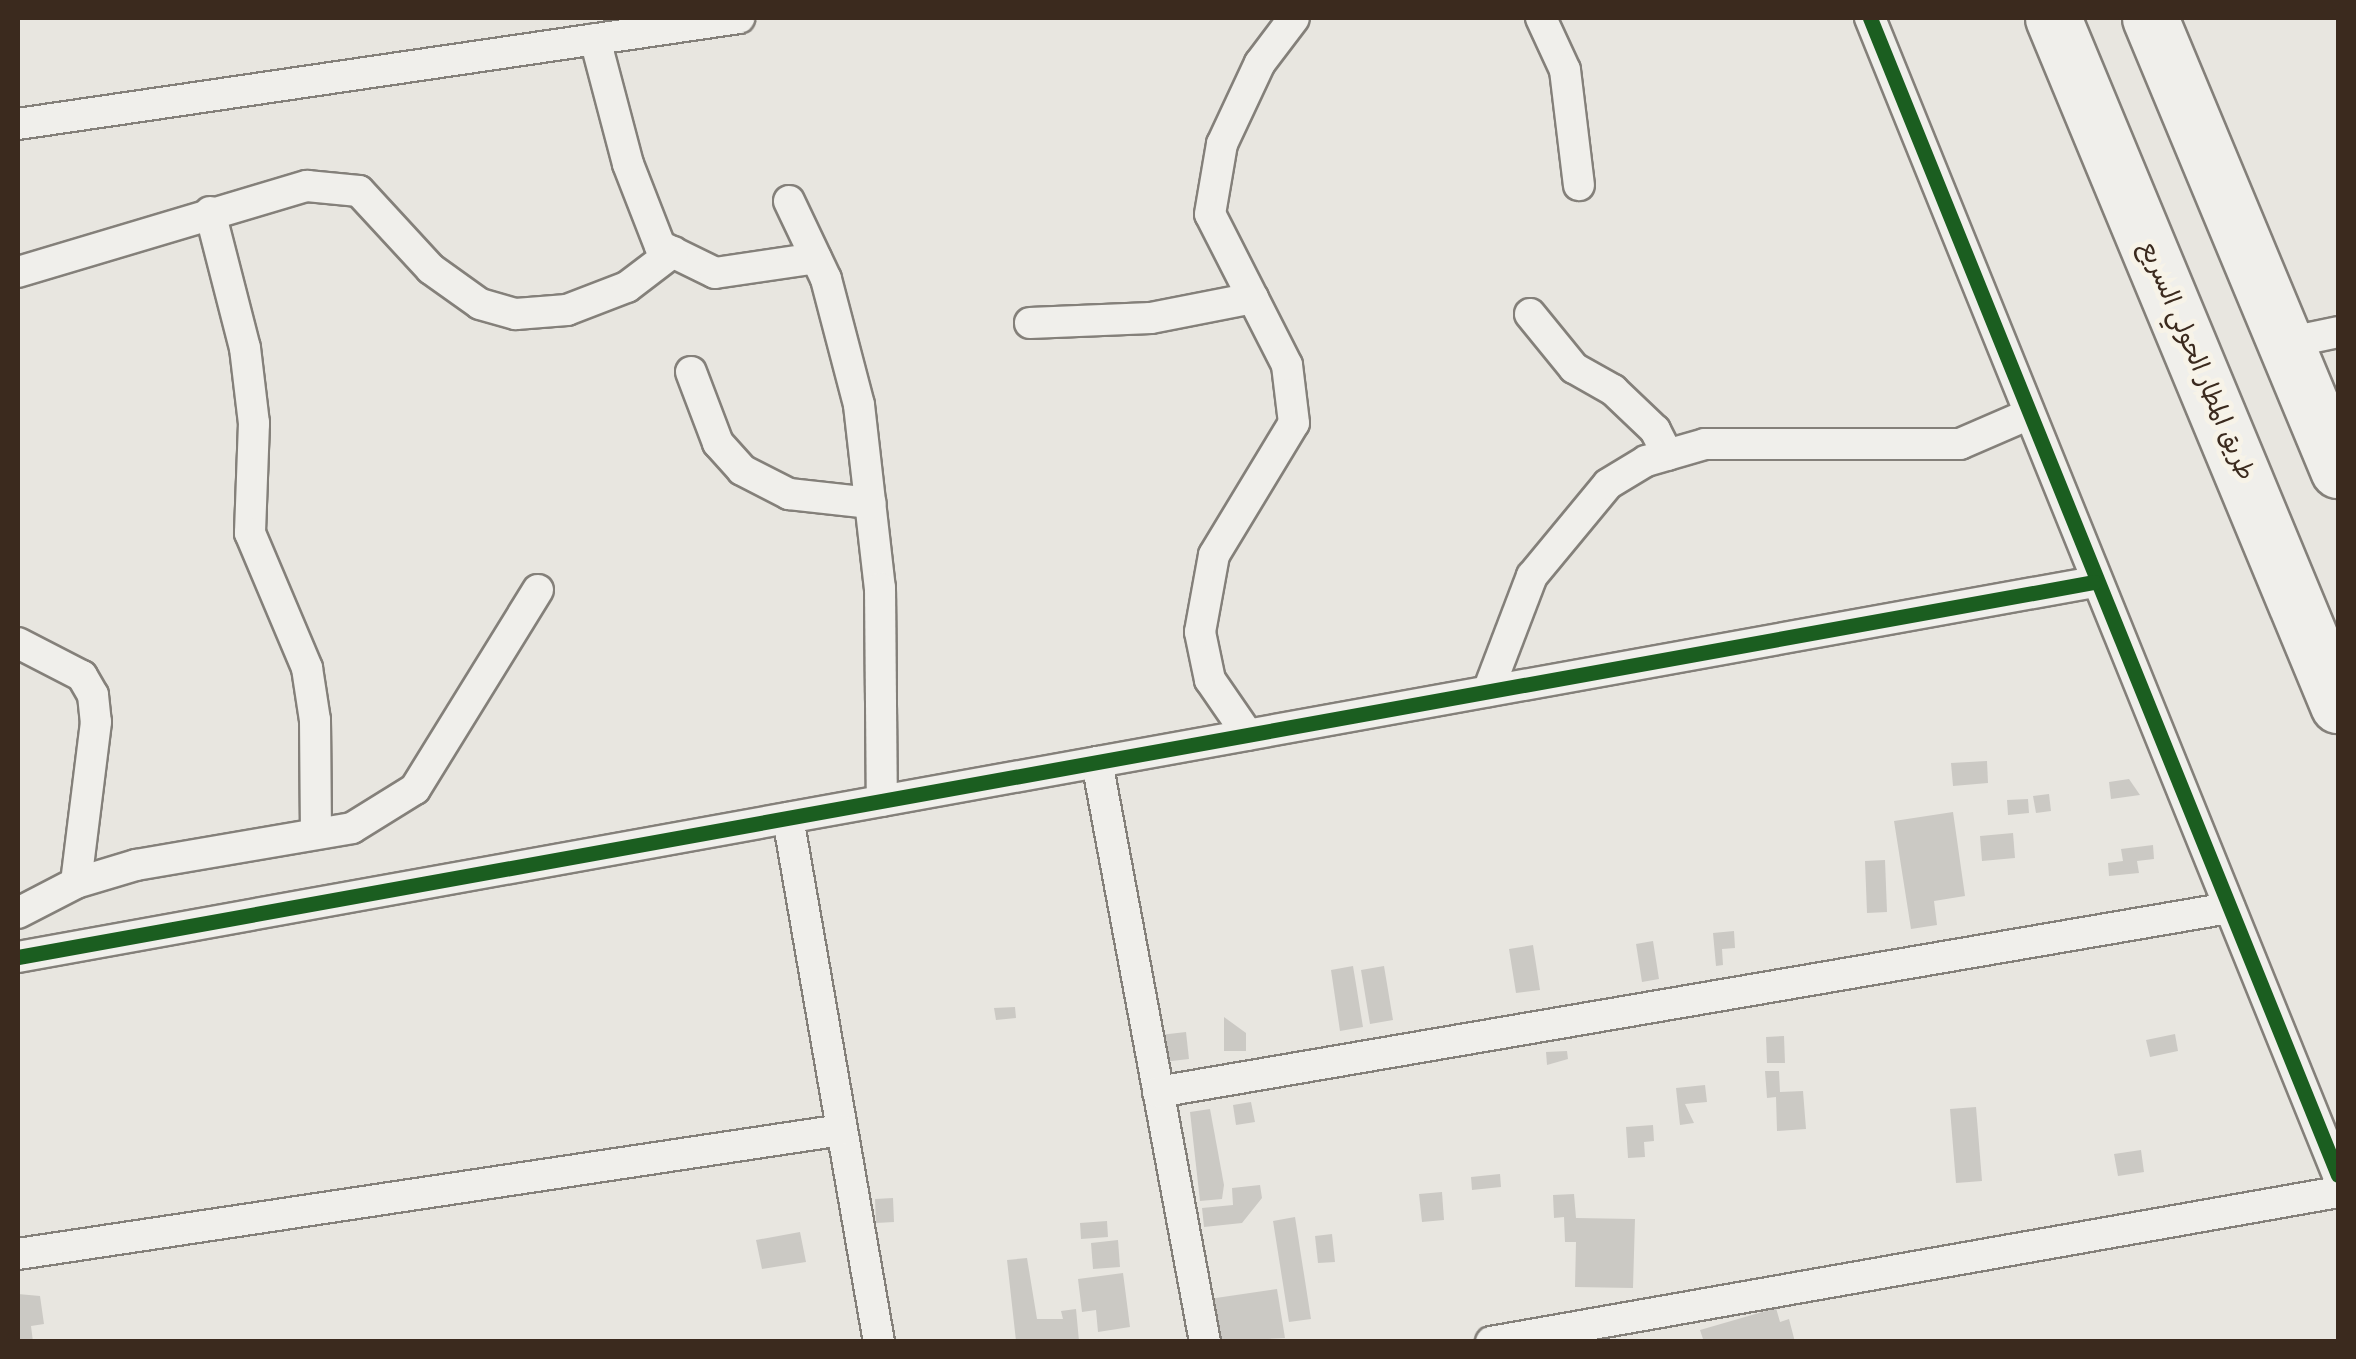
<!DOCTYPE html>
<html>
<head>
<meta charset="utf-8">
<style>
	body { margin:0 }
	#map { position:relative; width:2356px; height:1359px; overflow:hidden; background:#e8e6e0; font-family:"Balsamiq Sans","Playpen Sans Arabic",sans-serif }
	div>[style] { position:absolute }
	.building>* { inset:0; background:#cbc9c4 }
	.roads { filter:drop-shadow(2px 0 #84807a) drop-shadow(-2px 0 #84807a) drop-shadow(0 2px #84807a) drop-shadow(0 -2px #84807a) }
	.street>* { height:30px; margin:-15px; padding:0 15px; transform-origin:15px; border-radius:15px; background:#f0efeb }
	.highway>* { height:55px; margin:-27.5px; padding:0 27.5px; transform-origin:27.5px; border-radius:27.5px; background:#f0efeb }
	.cycleway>* { height:15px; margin:-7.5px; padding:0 7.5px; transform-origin:7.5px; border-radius:7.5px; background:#1b5e20 }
	span { translate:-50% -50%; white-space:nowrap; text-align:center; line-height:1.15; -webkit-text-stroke:10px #f7f3e8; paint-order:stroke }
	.street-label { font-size:25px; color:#3b2a1e }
	.frame { position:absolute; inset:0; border:20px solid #3b2a1e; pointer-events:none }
</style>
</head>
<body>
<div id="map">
	<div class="building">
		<div style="clip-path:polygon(1987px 761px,1988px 783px,1953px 786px,1951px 763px)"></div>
		<div style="clip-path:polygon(2129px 779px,2140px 795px,2111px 799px,2109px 782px)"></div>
		<div style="clip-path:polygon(2049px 794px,2051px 811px,2036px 813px,2033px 796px)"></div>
		<div style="clip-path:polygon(2028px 799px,2029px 813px,2008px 815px,2007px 800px)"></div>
		<div style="clip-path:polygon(1953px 812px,1965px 896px,1934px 901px,1937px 925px,1911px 929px,1894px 821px)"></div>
		<div style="clip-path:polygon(2013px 833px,2015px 858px,1982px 861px,1980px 836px)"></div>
		<div style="clip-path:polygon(2153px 845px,2154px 859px,2137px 861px,2139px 873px,2109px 876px,2108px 863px,2123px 861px,2121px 849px)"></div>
		<div style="clip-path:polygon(1885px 860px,1887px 912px,1867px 913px,1865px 861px)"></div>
		<div style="clip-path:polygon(1734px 931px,1735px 948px,1722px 949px,1723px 965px,1716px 966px,1713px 933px)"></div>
		<div style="clip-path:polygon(1653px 941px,1659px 979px,1642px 982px,1636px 944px)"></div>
		<div style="clip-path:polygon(1533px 945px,1540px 990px,1516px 993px,1509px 949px)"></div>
		<div style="clip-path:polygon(1353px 966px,1363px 1027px,1340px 1031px,1331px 970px)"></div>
		<div style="clip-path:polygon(1384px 966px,1393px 1020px,1370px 1024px,1361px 970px)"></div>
		<div style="clip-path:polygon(1015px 1007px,1016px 1018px,996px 1020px,994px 1008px)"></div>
		<div style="clip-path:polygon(1224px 1017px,1246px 1033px,1246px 1051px,1224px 1051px)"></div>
		<div style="clip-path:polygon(1186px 1032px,1189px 1059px,1163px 1062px,1160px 1035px)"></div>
		<div style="clip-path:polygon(2175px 1034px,2178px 1051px,2150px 1057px,2146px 1040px)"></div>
		<div style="clip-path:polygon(1784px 1036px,1785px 1063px,1767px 1063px,1766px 1037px)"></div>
		<div style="clip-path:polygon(1567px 1051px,1568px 1059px,1547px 1065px,1546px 1052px)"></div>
		<div style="clip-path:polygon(1765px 1071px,1779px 1071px,1780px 1092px,1803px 1091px,1806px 1129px,1777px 1131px,1776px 1097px,1767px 1098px)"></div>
		<div style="clip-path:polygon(1705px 1085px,1707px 1102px,1685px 1104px,1694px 1123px,1680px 1125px,1676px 1088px)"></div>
		<div style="clip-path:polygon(1251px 1102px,1255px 1122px,1236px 1125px,1233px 1105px)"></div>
		<div style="clip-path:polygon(1976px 1107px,1982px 1181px,1956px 1183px,1950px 1109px)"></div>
		<div style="clip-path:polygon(1210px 1109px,1224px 1185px,1222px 1199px,1200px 1201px,1190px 1112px)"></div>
		<div style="clip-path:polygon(1653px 1125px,1654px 1141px,1644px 1142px,1645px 1157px,1628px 1158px,1626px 1127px)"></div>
		<div style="clip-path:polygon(2141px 1150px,2144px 1172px,2118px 1176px,2114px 1154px)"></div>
		<div style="clip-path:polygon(1500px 1174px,1501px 1187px,1472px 1190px,1471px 1177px)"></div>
		<div style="clip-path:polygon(1260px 1185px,1262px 1198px,1242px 1223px,1204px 1227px,1202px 1208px,1233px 1205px,1232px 1188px)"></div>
		<div style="clip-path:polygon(1442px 1192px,1444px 1220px,1422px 1222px,1419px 1194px)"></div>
		<div style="clip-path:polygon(1574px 1194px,1576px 1218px,1635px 1219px,1633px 1288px,1575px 1287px,1576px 1242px,1565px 1242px,1564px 1217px,1554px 1218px,1553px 1195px)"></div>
		<div style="clip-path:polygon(893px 1198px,894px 1222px,876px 1223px,875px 1199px)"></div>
		<div style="clip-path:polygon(1295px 1217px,1311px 1319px,1289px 1322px,1273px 1221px)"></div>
		<div style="clip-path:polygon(1107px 1221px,1108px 1237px,1081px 1239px,1080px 1223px)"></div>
		<div style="clip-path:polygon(800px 1232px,806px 1262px,762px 1269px,756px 1240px)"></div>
		<div style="clip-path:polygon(1332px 1234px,1335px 1262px,1318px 1263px,1315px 1236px)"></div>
		<div style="clip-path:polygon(1118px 1240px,1120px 1267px,1093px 1269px,1091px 1243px)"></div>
		<div style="clip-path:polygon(1027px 1258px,1037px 1319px,1063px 1319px,1061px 1311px,1076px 1309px,1079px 1341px,1016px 1341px,1007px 1260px)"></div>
		<div style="clip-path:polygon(1123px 1273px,1130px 1327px,1098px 1332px,1096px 1310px,1082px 1312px,1078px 1279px)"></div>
		<div style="clip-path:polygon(1277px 1289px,1285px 1338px,1216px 1342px,1209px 1299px)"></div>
		<div style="clip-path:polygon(18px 1294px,40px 1296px,44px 1324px,31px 1326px,33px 1342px,18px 1342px)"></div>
		<div style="clip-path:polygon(1776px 1308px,1780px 1322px,1789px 1319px,1795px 1342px,1704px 1342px,1700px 1330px)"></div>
	</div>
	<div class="roads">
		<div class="street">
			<div style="left:1541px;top:18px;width:57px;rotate:65.2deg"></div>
			<div style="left:1565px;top:70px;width:116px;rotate:83.1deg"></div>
			<div style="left:1870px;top:18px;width:1248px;rotate:67.98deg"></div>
			<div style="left:595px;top:39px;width:129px;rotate:75.2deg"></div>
			<div style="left:628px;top:164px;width:88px;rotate:68.7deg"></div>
			<div style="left:660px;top:246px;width:61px;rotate:26.1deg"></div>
			<div style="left:715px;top:273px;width:102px;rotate:-8.4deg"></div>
			<div style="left:18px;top:124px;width:729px;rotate:-8.36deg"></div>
			<div style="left:789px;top:201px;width:86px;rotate:64.6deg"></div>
			<div style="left:826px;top:279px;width:130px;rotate:75.3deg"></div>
			<div style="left:859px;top:405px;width:184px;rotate:83.5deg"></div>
			<div style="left:880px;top:588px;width:213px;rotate:89.5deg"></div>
			<div style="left:210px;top:212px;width:140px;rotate:75.6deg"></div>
			<div style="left:245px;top:348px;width:76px;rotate:83.2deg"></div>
			<div style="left:254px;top:423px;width:110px;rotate:92.1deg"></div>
			<div style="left:250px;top:533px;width:147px;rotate:67.1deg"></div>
			<div style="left:307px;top:668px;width:53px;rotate:81.3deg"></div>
			<div style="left:315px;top:720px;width:113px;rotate:89.5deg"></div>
			<div style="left:18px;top:272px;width:302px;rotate:-16.6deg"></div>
			<div style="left:307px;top:186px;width:52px;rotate:5.5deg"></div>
			<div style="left:359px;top:191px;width:106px;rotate:47.3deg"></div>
			<div style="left:431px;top:269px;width:60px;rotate:35.5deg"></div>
			<div style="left:480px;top:304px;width:37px;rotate:16deg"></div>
			<div style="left:516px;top:314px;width:51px;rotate:-4.5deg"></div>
			<div style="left:567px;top:310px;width:64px;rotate:-21deg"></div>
			<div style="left:627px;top:287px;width:58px;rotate:-37.3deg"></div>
			<div style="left:1530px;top:314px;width:70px;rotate:50.8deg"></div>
			<div style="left:1574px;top:368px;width:45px;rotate:29.4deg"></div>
			<div style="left:1613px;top:390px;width:58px;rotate:43.6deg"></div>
			<div style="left:1655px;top:430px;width:28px;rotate:63deg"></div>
			<div style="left:1030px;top:323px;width:121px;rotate:-2.4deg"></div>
			<div style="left:1151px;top:318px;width:104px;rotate:-11.1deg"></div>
			<div style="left:2286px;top:343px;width:53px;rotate:-11.9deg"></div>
			<div style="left:691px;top:372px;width:76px;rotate:69.2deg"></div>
			<div style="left:718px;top:443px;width:36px;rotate:48deg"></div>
			<div style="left:742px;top:470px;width:53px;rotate:27.1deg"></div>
			<div style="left:789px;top:494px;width:82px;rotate:6.3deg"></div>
			<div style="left:18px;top:643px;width:72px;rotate:27.3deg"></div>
			<div style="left:82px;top:676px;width:22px;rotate:60deg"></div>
			<div style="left:93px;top:695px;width:27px;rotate:84deg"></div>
			<div style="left:96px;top:722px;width:162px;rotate:97.1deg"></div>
			<div style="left:1488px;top:691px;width:123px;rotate:-69.1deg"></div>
			<div style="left:1532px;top:576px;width:119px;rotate:-50.4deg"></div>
			<div style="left:1608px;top:484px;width:44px;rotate:-31.2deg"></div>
			<div style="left:1646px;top:461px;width:61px;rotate:-16.1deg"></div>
			<div style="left:1705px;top:444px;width:255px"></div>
			<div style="left:1960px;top:444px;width:73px;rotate:-23.4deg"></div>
			<div style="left:1248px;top:735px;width:67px;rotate:-124.6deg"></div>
			<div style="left:1210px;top:680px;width:49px;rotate:-101.8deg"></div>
			<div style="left:1200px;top:632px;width:78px;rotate:-79.7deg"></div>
			<div style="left:1214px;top:555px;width:154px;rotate:-58.8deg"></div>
			<div style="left:1294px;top:423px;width:58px;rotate:-96.9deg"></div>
			<div style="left:1287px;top:365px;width:169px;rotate:-117deg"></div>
			<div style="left:1210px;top:214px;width:71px;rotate:-80.3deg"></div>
			<div style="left:1222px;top:144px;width:89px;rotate:-64.9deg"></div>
			<div style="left:1260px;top:63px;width:56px;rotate:-52.9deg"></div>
			<div style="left:1097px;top:762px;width:590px;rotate:79.45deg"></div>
			<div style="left:788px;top:818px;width:532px;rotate:80.15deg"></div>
			<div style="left:18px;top:913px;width:65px;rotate:-27.3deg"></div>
			<div style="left:76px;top:883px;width:63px;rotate:-16.7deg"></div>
			<div style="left:136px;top:865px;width:219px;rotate:-9.7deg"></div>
			<div style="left:352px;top:828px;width:74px;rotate:-31.8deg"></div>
			<div style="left:415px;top:789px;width:234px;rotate:-58.3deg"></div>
			<div style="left:18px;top:957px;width:2110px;rotate:-10.24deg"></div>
			<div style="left:1158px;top:1092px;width:1087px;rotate:-9.75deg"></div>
			<div style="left:18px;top:1254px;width:833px;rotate:-8.56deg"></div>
			<div style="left:1491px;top:1342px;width:860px;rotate:-10.04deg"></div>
		</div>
		<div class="highway">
			<div style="left:2053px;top:18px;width:744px;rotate:67.47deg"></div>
			<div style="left:2150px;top:18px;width:490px;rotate:67.4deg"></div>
		</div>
	</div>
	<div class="cycleway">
		<div style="left:1870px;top:18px;width:1248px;rotate:67.98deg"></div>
		<div style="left:18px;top:957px;width:2110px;rotate:-10.24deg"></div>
	</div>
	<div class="street-label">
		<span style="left:2196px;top:361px;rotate:67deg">طريق المطار الحولي السريع</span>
	</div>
	<div class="frame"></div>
</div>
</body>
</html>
